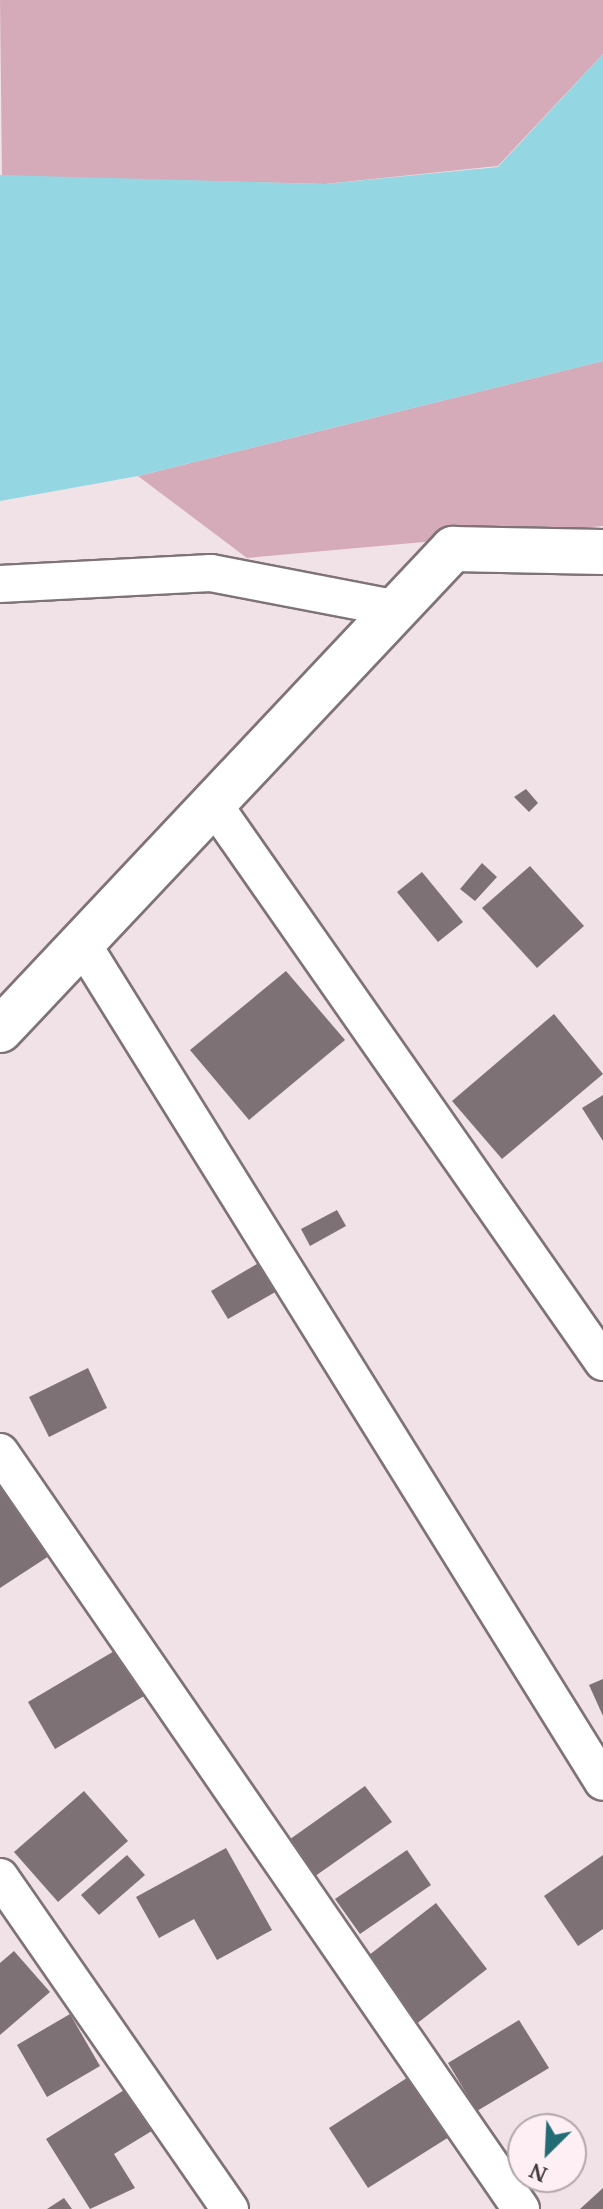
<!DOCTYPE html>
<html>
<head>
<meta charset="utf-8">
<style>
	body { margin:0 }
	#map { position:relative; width:603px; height:2209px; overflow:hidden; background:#f0e2e7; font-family:"PT Serif",serif }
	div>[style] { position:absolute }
	.green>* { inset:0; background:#d5abba }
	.water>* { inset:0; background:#94d7e2 }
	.building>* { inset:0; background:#7d7175 }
	.roads { filter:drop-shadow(2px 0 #7f7377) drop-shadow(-2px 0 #7f7377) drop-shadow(0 2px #7f7377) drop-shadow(0 -2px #7f7377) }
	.minor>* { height:36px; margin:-18px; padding:0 18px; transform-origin:18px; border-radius:18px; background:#fff }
	.secondary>* { height:44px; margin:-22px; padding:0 22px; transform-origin:22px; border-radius:22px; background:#fff }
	span { translate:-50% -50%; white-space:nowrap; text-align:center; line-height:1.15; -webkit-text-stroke:8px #fdeff4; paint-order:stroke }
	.north { position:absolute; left:507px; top:2113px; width:80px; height:80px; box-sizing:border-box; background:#fdeff4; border:2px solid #b1a7aa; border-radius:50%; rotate:204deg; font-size:22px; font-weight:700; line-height:32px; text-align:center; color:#403a3c }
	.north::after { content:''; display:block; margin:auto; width:28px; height:36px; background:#236c76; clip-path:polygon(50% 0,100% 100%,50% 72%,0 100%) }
</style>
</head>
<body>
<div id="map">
	<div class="green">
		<div style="clip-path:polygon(0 0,603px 0,603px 54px,498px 166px,325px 184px,2px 176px)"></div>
		<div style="clip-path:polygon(603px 361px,603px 526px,247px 558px,138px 476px)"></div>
	</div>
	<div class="water">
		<div style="clip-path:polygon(603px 54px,603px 361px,138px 476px,0 501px,0 175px,325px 184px,498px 167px)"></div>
	</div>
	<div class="building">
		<div style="clip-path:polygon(526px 789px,538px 803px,529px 812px,514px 797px)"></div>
		<div style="clip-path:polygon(482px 863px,497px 877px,475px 901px,460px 889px)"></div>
		<div style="clip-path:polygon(530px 866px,584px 926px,537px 968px,482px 908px)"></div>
		<div style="clip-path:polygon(422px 872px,463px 922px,438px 942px,397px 892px)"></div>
		<div style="clip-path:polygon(286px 971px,345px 1040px,249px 1120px,190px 1050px)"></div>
		<div style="clip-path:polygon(554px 1014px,603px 1074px,502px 1159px,452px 1101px)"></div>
		<div style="clip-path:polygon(603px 1095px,603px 1141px,582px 1108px)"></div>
		<div style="clip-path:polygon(337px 1210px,346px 1226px,310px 1246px,301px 1229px)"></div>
		<div style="clip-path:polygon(267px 1258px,284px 1287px,228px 1319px,211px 1291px)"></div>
		<div style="clip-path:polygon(88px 1368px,107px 1408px,49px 1437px,29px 1397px)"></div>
		<div style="clip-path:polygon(0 1482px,49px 1556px,0 1588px)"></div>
		<div style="clip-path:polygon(116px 1650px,144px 1696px,55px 1749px,28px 1702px)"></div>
		<div style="clip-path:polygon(603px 1679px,603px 1716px,589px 1685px)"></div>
		<div style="clip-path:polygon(365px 1786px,392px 1822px,311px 1879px,286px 1842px)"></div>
		<div style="clip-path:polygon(84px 1791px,128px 1841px,58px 1902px,14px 1852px)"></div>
		<div style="clip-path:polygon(226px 1848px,272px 1930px,217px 1960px,194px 1919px,159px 1938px,136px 1897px)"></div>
		<div style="clip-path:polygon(407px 1850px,431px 1885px,360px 1934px,335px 1899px)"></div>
		<div style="clip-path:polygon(127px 1855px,145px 1875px,99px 1915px,81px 1895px)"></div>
		<div style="clip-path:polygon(603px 1855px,603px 1929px,578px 1946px,544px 1896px)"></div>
		<div style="clip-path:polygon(436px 1903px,487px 1969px,415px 2025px,364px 1959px)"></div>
		<div style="clip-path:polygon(14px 1951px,50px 1992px,0 2035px,0 1963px)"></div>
		<div style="clip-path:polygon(70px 2014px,100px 2066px,47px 2097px,17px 2045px)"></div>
		<div style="clip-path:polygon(519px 2020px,549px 2068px,477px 2111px,448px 2063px)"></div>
		<div style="clip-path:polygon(410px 2076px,449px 2137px,368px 2188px,329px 2128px)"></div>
		<div style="clip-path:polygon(129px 2087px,155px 2129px,114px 2154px,135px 2188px,90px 2209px,46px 2139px)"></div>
		<div style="clip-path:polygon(603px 2188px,603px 2209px,580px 2209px)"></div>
		<div style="clip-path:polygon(64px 2198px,72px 2209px,47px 2209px)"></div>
	</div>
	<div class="roads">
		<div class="minor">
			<div style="left:0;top:584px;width:211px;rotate:-3deg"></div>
			<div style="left:211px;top:573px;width:190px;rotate:10.9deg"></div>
			<div style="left:212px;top:802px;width:683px;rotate:55.08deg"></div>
			<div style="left:83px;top:945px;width:985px;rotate:58.15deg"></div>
			<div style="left:0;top:1452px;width:919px;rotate:55.46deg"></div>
			<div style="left:0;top:1877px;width:404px;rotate:55.3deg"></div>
		</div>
		<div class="secondary">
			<div style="left:0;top:1030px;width:661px;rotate:-46.72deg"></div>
			<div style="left:453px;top:549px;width:150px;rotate:1.1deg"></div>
		</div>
	</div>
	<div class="north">N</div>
</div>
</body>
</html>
